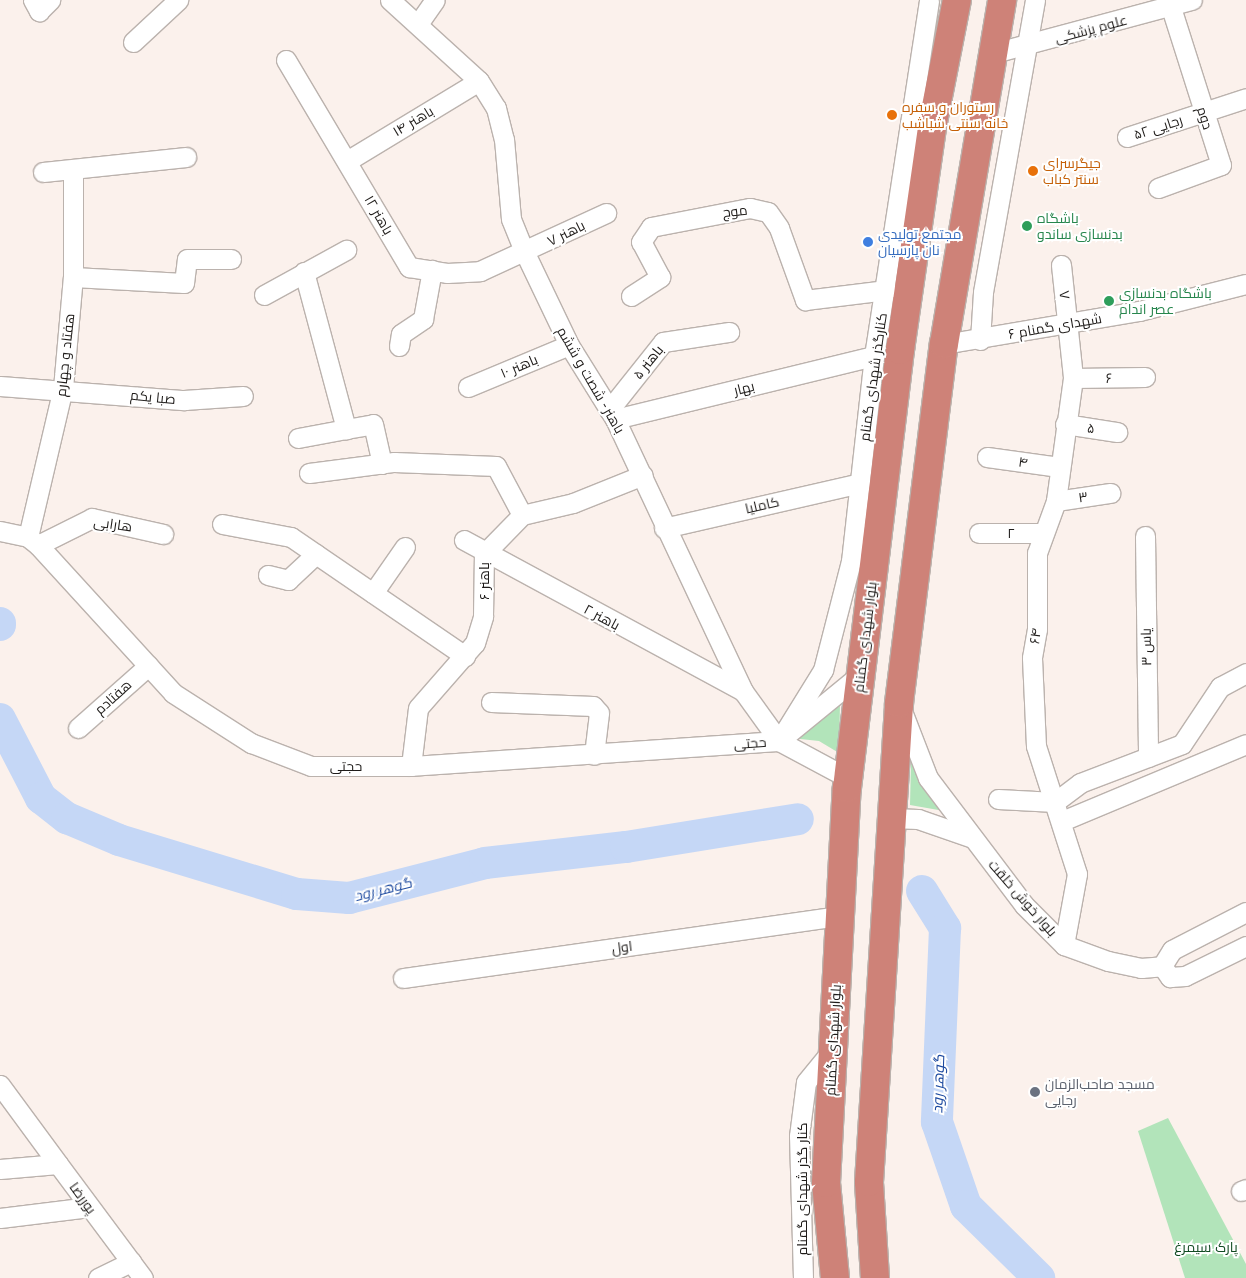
<!DOCTYPE html>
<html>
<head>
<meta charset="utf-8">
<style>
	body { margin:0 }
	#map { position:relative; width:1246px; height:1278px; overflow:hidden; background:#fbf1ec; font-family:"PT Sans",Cairo,sans-serif }
	div>[style] { position:absolute }
	.green>* { inset:0; background:#b2e4ba }
	.river>* { height:32px; margin:-16px; padding:0 16px; transform-origin:16px; border-radius:16px; background:#c5d7f6 }
	.roads { filter:drop-shadow(1px 0 #bbb2ad) drop-shadow(-1px 0 #bbb2ad) drop-shadow(0 1px #bbb2ad) drop-shadow(0 -1px #bbb2ad) }
	.minor>* { height:19px; margin:-9.5px; padding:0 9.5px; transform-origin:9.5px; border-radius:9.5px; background:#fff }
	.highway>* { height:28px; margin:-14px; padding:0 14px; transform-origin:14px; border-radius:14px; background:#ce8278 }
	.dots>* { width:14px; height:14px; translate:-50% -50%; box-sizing:border-box; border:2px solid #fff; border-radius:50% }
	span { translate:-50% -50%; white-space:nowrap; text-align:center; line-height:1.15; -webkit-text-stroke:4px #fff; paint-order:stroke }
	.street-label { font-size:14px; color:#1f1c1a }
	.food-label { font-size:14px; color:#c56008 }
	.left { translate:0 -50%; text-align:left }
	.leisure-label { font-size:14px; color:#27864d }
	.shop-label { font-size:14px; color:#366cbe }
	.worship-label { font-size:14px; color:#5b616d }
	.park-label { font-size:14px; color:#124b23 }
	.water-label { font-size:15px; color:#1c499f; font-style:italic }
</style>
</head>
<body>
<div id="map">
	<div class="green">
		<div style="clip-path:polygon(840px 703px,839px 753px,819px 741px,791px 738px)"></div>
		<div style="clip-path:polygon(911px 762px,944px 811px,910px 805px)"></div>
		<div style="clip-path:polygon(1168px 1118px,1246px 1264px,1246px 1278px,1185px 1278px,1138px 1131px)"></div>
	</div>
	<div class="river">
		<div style="left:0;top:623px;width:2px;rotate:90deg"></div>
		<div style="left:0;top:719px;width:89px;rotate:62.6deg"></div>
		<div style="left:41px;top:798px;width:33px;rotate:38deg"></div>
		<div style="left:67px;top:818px;width:56px;rotate:22.9deg"></div>
		<div style="left:119px;top:840px;width:186px;rotate:16.9deg"></div>
		<div style="left:297px;top:894px;width:52px;rotate:4.4deg"></div>
		<div style="left:349px;top:898px;width:140px;rotate:-14.4deg"></div>
		<div style="left:485px;top:863px;width:142px;rotate:-6.5deg"></div>
		<div style="left:626px;top:847px;width:174px;rotate:-9.2deg"></div>
		<div style="left:922px;top:891px;width:44px;rotate:58.1deg"></div>
		<div style="left:945px;top:928px;width:194px;rotate:92.4deg"></div>
		<div style="left:937px;top:1122px;width:89px;rotate:71deg"></div>
		<div style="left:966px;top:1206px;width:103px;rotate:44.6deg"></div>
	</div>
	<div class="roads">
		<div class="minor">
			<div style="left:33px;top:0;width:13px;rotate:61deg"></div>
			<div style="left:39px;top:11px;width:16px;rotate:-45deg"></div>
			<div style="left:390px;top:0;width:120px;rotate:42.3deg"></div>
			<div style="left:479px;top:81px;width:32px;rotate:58deg"></div>
			<div style="left:496px;top:108px;width:32px;rotate:76deg"></div>
			<div style="left:504px;top:139px;width:80px;rotate:85deg"></div>
			<div style="left:511px;top:219px;width:37px;rotate:68deg"></div>
			<div style="left:525px;top:253px;width:102px;rotate:64.4deg"></div>
			<div style="left:569px;top:345px;width:87px;rotate:58.1deg"></div>
			<div style="left:615px;top:419px;width:301px;rotate:64.8deg"></div>
			<div style="left:743px;top:691px;width:62px;rotate:54.2deg"></div>
			<div style="left:418px;top:24px;width:29px;rotate:-55deg"></div>
			<div style="left:133px;top:42px;width:62px;rotate:-43deg"></div>
			<div style="left:990px;top:54px;width:209px;rotate:-15deg"></div>
			<div style="left:286px;top:60px;width:241px;rotate:59.3deg"></div>
			<div style="left:409px;top:267px;width:38px;rotate:9deg"></div>
			<div style="left:447px;top:273px;width:33px;rotate:-3deg"></div>
			<div style="left:480px;top:271px;width:139px;rotate:-24.7deg"></div>
			<div style="left:1127px;top:137px;width:125px;rotate:-18.1deg"></div>
			<div style="left:347px;top:161px;width:154px;rotate:-31.2deg"></div>
			<div style="left:43px;top:172px;width:144px;rotate:-6deg"></div>
			<div style="left:1158px;top:188px;width:67px;rotate:-20.1deg"></div>
			<div style="left:1221px;top:165px;width:166px;rotate:-107.6deg"></div>
			<div style="left:1061px;top:265px;width:114px;rotate:83.9deg"></div>
			<div style="left:1073px;top:378px;width:124px;rotate:97.9deg"></div>
			<div style="left:1056px;top:501px;width:55px;rotate:110.1deg"></div>
			<div style="left:1037px;top:553px;width:76px;rotate:90deg"></div>
			<div style="left:1037px;top:629px;width:29px;rotate:100deg"></div>
			<div style="left:1032px;top:658px;width:88px;rotate:87.4deg"></div>
			<div style="left:1036px;top:746px;width:134px;rotate:72.2deg"></div>
			<div style="left:1077px;top:874px;width:72px;rotate:100.4deg"></div>
			<div style="left:304px;top:272px;width:163px;rotate:75deg"></div>
			<div style="left:346px;top:429px;width:27px;rotate:-10deg"></div>
			<div style="left:373px;top:424px;width:41px;rotate:77.3deg"></div>
			<div style="left:73px;top:277px;width:111px;rotate:3.1deg"></div>
			<div style="left:184px;top:283px;width:24px;rotate:-83deg"></div>
			<div style="left:187px;top:259px;width:44px"></div>
			<div style="left:264px;top:295px;width:94px;rotate:-28.8deg"></div>
			<div style="left:631px;top:296px;width:35px;rotate:-33deg"></div>
			<div style="left:660px;top:277px;width:40px;rotate:-118deg"></div>
			<div style="left:641px;top:242px;width:18px;rotate:-56deg"></div>
			<div style="left:651px;top:227px;width:101px;rotate:-10.9deg"></div>
			<div style="left:750px;top:208px;width:18px;rotate:13deg"></div>
			<div style="left:768px;top:212px;width:19px;rotate:55deg"></div>
			<div style="left:779px;top:228px;width:77px;rotate:70.1deg"></div>
			<div style="left:805px;top:300px;width:82px;rotate:-7deg"></div>
			<div style="left:980px;top:340px;width:48px;rotate:-86.4deg"></div>
			<div style="left:983px;top:292px;width:297px;rotate:-79.9deg"></div>
			<div style="left:944px;top:344px;width:198px;rotate:-9.6deg"></div>
			<div style="left:1139px;top:311px;width:110px;rotate:-14.2deg"></div>
			<div style="left:399px;top:346px;width:12px;rotate:-81deg"></div>
			<div style="left:401px;top:334px;width:27px;rotate:-34deg"></div>
			<div style="left:423px;top:319px;width:50px;rotate:-79.6deg"></div>
			<div style="left:1073px;top:378px;width:72px;rotate:-0.8deg"></div>
			<div style="left:0;top:386px;width:185px;rotate:4.4deg"></div>
			<div style="left:184px;top:400px;width:59px;rotate:-3.9deg"></div>
			<div style="left:468px;top:387px;width:109px;rotate:-22.6deg"></div>
			<div style="left:609px;top:410px;width:87px;rotate:-51.5deg"></div>
			<div style="left:663px;top:342px;width:67px;rotate:-8.6deg"></div>
			<div style="left:615px;top:419px;width:267px;rotate:-13.7deg"></div>
			<div style="left:1065px;top:424px;width:53px;rotate:8.7deg"></div>
			<div style="left:298px;top:438px;width:49px;rotate:-10.6deg"></div>
			<div style="left:987px;top:457px;width:73px;rotate:7.9deg"></div>
			<div style="left:309px;top:473px;width:86px;rotate:-7.4deg"></div>
			<div style="left:394px;top:462px;width:102px;rotate:2.2deg"></div>
			<div style="left:496px;top:466px;width:55px;rotate:62deg"></div>
			<div style="left:1056px;top:501px;width:55px;rotate:-8.4deg"></div>
			<div style="left:222px;top:524px;width:70px;rotate:10.7deg"></div>
			<div style="left:291px;top:537px;width:211px;rotate:34.4deg"></div>
			<div style="left:664px;top:528px;width:201px;rotate:-12.9deg"></div>
			<div style="left:0;top:531px;width:29px;rotate:12deg"></div>
			<div style="left:28px;top:537px;width:13px;rotate:39deg"></div>
			<div style="left:38px;top:545px;width:200px;rotate:47.6deg"></div>
			<div style="left:173px;top:693px;width:93px;rotate:32.7deg"></div>
			<div style="left:251px;top:743px;width:64px;rotate:21deg"></div>
			<div style="left:311px;top:766px;width:100px"></div>
			<div style="left:411px;top:766px;width:369px;rotate:-3.9deg"></div>
			<div style="left:979px;top:533px;width:64px"></div>
			<div style="left:1145px;top:536px;width:221px;rotate:89.2deg"></div>
			<div style="left:28px;top:537px;width:153px;rotate:-76.8deg"></div>
			<div style="left:63px;top:388px;width:111px;rotate:-84.9deg"></div>
			<div style="left:73px;top:277px;width:107px;rotate:-90deg"></div>
			<div style="left:464px;top:540px;width:317px;rotate:28.4deg"></div>
			<div style="left:38px;top:545px;width:60px;rotate:-26.6deg"></div>
			<div style="left:92px;top:518px;width:73px;rotate:12.7deg"></div>
			<div style="left:268px;top:575px;width:21px;rotate:14deg"></div>
			<div style="left:288px;top:580px;width:38px;rotate:-43deg"></div>
			<div style="left:373px;top:593px;width:56px;rotate:-55.2deg"></div>
			<div style="left:491px;top:702px;width:102px;rotate:2.2deg"></div>
			<div style="left:593px;top:706px;width:9px;rotate:49deg"></div>
			<div style="left:599px;top:713px;width:42px;rotate:96.8deg"></div>
			<div style="left:902px;top:711px;width:72px;rotate:68.8deg"></div>
			<div style="left:928px;top:778px;width:159px;rotate:52.9deg"></div>
			<div style="left:1024px;top:905px;width:57px;rotate:45deg"></div>
			<div style="left:1064px;top:945px;width:47px;rotate:20deg"></div>
			<div style="left:1108px;top:961px;width:34px;rotate:12deg"></div>
			<div style="left:1141px;top:968px;width:21px;rotate:-5deg"></div>
			<div style="left:78px;top:728px;width:94px;rotate:-41.5deg"></div>
			<div style="left:779px;top:741px;width:84px;rotate:-58.2deg"></div>
			<div style="left:823px;top:670px;width:113px;rotate:-75.6deg"></div>
			<div style="left:851px;top:561px;width:206px;rotate:-83.6deg"></div>
			<div style="left:874px;top:356px;width:360px;rotate:-81.2deg"></div>
			<div style="left:411px;top:766px;width:58px;rotate:-83.1deg"></div>
			<div style="left:418px;top:708px;width:86px;rotate:-48.8deg"></div>
			<div style="left:475px;top:643px;width:28px;rotate:-73deg"></div>
			<div style="left:483px;top:616px;width:62px;rotate:-89.1deg"></div>
			<div style="left:484px;top:554px;width:54px;rotate:-45.7deg"></div>
			<div style="left:522px;top:515px;width:52px;rotate:-13.2deg"></div>
			<div style="left:573px;top:503px;width:75px;rotate:-21.8deg"></div>
			<div style="left:848px;top:778px;width:78px;rotate:-151.8deg"></div>
			<div style="left:779px;top:741px;width:106px;rotate:-39.3deg"></div>
			<div style="left:998px;top:799px;width:57px;rotate:3deg"></div>
			<div style="left:1055px;top:802px;width:31px;rotate:-37deg"></div>
			<div style="left:1080px;top:783px;width:109px;rotate:-20.9deg"></div>
			<div style="left:1182px;top:744px;width:69px;rotate:-56.3deg"></div>
			<div style="left:1220px;top:687px;width:30px;rotate:-28deg"></div>
			<div style="left:890px;top:818px;width:28px;rotate:2deg"></div>
			<div style="left:918px;top:819px;width:55px;rotate:19.1deg"></div>
			<div style="left:1062px;top:821px;width:199px;rotate:-22.7deg"></div>
			<div style="left:1162px;top:966px;width:19px;rotate:-58deg"></div>
			<div style="left:1172px;top:950px;width:83px;rotate:-27.2deg"></div>
			<div style="left:1162px;top:966px;width:14px;rotate:54deg"></div>
			<div style="left:1170px;top:977px;width:15px;rotate:-4deg"></div>
			<div style="left:1185px;top:976px;width:68px;rotate:-26.2deg"></div>
			<div style="left:403px;top:978px;width:442px;rotate:-8.1deg"></div>
			<div style="left:0;top:1085px;width:98px;rotate:53.7deg"></div>
			<div style="left:0;top:1169px;width:58px;rotate:-4.9deg"></div>
			<div style="left:58px;top:1164px;width:142px;rotate:53.3deg"></div>
			<div style="left:1241px;top:1191px;width:5px;rotate:-22deg"></div>
			<div style="left:0;top:1218px;width:90px;rotate:-7deg"></div>
			<div style="left:98px;top:1278px;width:37px;rotate:-26deg"></div>
			<div style="left:803px;top:1278px;width:142px;rotate:-91.6deg"></div>
			<div style="left:799px;top:1136px;width:54px;rotate:-82.6deg"></div>
			<div style="left:806px;top:1082px;width:43px;rotate:-50.7deg"></div>
		</div>
		<div class="highway">
			<div style="left:835px;top:1278px;width:95px;rotate:-95.4deg"></div>
			<div style="left:826px;top:1183px;width:396px;rotate:-87deg"></div>
			<div style="left:847px;top:788px;width:441px;rotate:-83.1deg"></div>
			<div style="left:900px;top:350px;width:230px;rotate:-81.8deg"></div>
			<div style="left:933px;top:122px;width:124px;rotate:-78.9deg"></div>
			<div style="left:875px;top:1278px;width:96px;rotate:-93.6deg"></div>
			<div style="left:869px;top:1182px;width:480px;rotate:-86.4deg"></div>
			<div style="left:899px;top:703px;width:362px;rotate:-82.9deg"></div>
			<div style="left:944px;top:344px;width:349px;rotate:-80.4deg"></div>
		</div>
	</div>
	<div class="dots">
		<div style="left:892px;top:115px;background:#e8710a"></div>
		<div style="left:1033px;top:171px;background:#e8710a"></div>
		<div style="left:1027px;top:226px;background:#2e9e5b"></div>
		<div style="left:868px;top:242px;background:#3f7fe0"></div>
		<div style="left:1109px;top:301px;background:#2e9e5b"></div>
		<div style="left:1035px;top:1092px;background:#6b7280"></div>
	</div>
	<div class="street-label">
		<span style="left:1091px;top:29px;rotate:-15deg">علوم پزشکی</span>
		<span style="left:1205px;top:118px;rotate:72deg">دوم</span>
		<span style="left:413px;top:121px;rotate:-31deg">باهنر ۱۴</span>
		<span style="left:1158px;top:127px;rotate:-18deg">رجایی ۵۲</span>
		<span style="left:735px;top:211px;rotate:-6deg">موج</span>
		<span style="left:379px;top:215px;rotate:60deg">باهنر ۱۲</span>
		<span style="left:566px;top:233px;rotate:-26deg">باهنر ۷</span>
		<span style="left:1064px;top:295px;rotate:-96deg">۸</span>
		<span style="left:1055px;top:326px;rotate:-10deg">شهدای گمنام ۶</span>
		<span style="left:65px;top:355px;rotate:-84deg">هفتاد و چهارم</span>
		<span style="left:648px;top:362px;rotate:-51deg">باهنر ۵</span>
		<span style="left:519px;top:366px;rotate:-23deg">باهنر ۱۰</span>
		<span style="left:873px;top:377px;rotate:-82deg">کنارگذر شهدای گمنام</span>
		<span style="left:1109px;top:378px;rotate:-1deg">۶</span>
		<span style="left:591px;top:380px;rotate:60deg">باهنر - شصت و ششم</span>
		<span style="left:744px;top:388px;rotate:-14deg">بهار</span>
		<span style="left:153px;top:397px;rotate:6deg">صبا یکم</span>
		<span style="left:1091px;top:428px;rotate:9deg">۵</span>
		<span style="left:1023px;top:462px;rotate:8deg">۴</span>
		<span style="left:1083px;top:497px;rotate:-8deg">۳</span>
		<span style="left:762px;top:505px;rotate:-13deg">کاملیا</span>
		<span style="left:113px;top:524px;rotate:8deg">هارابی</span>
		<span style="left:1011px;top:533px">۲</span>
		<span style="left:484px;top:581px;rotate:-90deg">باهنر ۶</span>
		<span style="left:602px;top:617px;rotate:28deg">باهنر ۲</span>
		<span style="left:1035px;top:636px;rotate:-83deg">۶۴</span>
		<span style="left:865px;top:637px;rotate:-83deg">بلوار شهدای گمنام</span>
		<span style="left:1146px;top:647px;rotate:-91deg">یاس ۳</span>
		<span style="left:113px;top:697px;rotate:-42deg">هفتادم</span>
		<span style="left:750px;top:743px;rotate:-4deg">حجتی</span>
		<span style="left:346px;top:766px">حجتی</span>
		<span style="left:1023px;top:898px;rotate:49deg">بلوار خوش خلقت</span>
		<span style="left:622px;top:947px;rotate:-7deg">اول</span>
		<span style="left:833px;top:1040px;rotate:-87deg">بلوار شهدای گمنام</span>
		<span style="left:802px;top:1189px;rotate:-90deg">کنار گذر شهدای گمنام</span>
		<span style="left:83px;top:1198px;rotate:54deg">پوررضا</span>
	</div>
	<div class="food-label">
		<span class="left" style="left:902px;top:115px">رستوران و سفره<br>خانه سنتی شباشب</span>
		<span class="left" style="left:1043px;top:171px">جیگرسرای<br>سنتر کباب</span>
	</div>
	<div class="leisure-label">
		<span class="left" style="left:1037px;top:226px">باشگاه<br>بدنسازی ساندو</span>
		<span class="left" style="left:1119px;top:301px">باشگاه بدنسازی<br>عصر اندام</span>
	</div>
	<div class="shop-label">
		<span class="left" style="left:878px;top:242px">مجتمع تولیدی<br>نان پارسیان</span>
	</div>
	<div class="worship-label">
		<span class="left" style="left:1045px;top:1092px">مسجد صاحب‌الزمان<br>رجایی</span>
	</div>
	<div class="park-label">
		<span style="left:1206px;top:1247px">پارک سیمرغ</span>
	</div>
	<div class="water-label">
		<span style="left:383px;top:889px;rotate:-14deg">گوهر رود</span>
		<span style="left:938px;top:1084px;rotate:-88deg">گوهر رود</span>
	</div>
</div>
</body>
</html>
